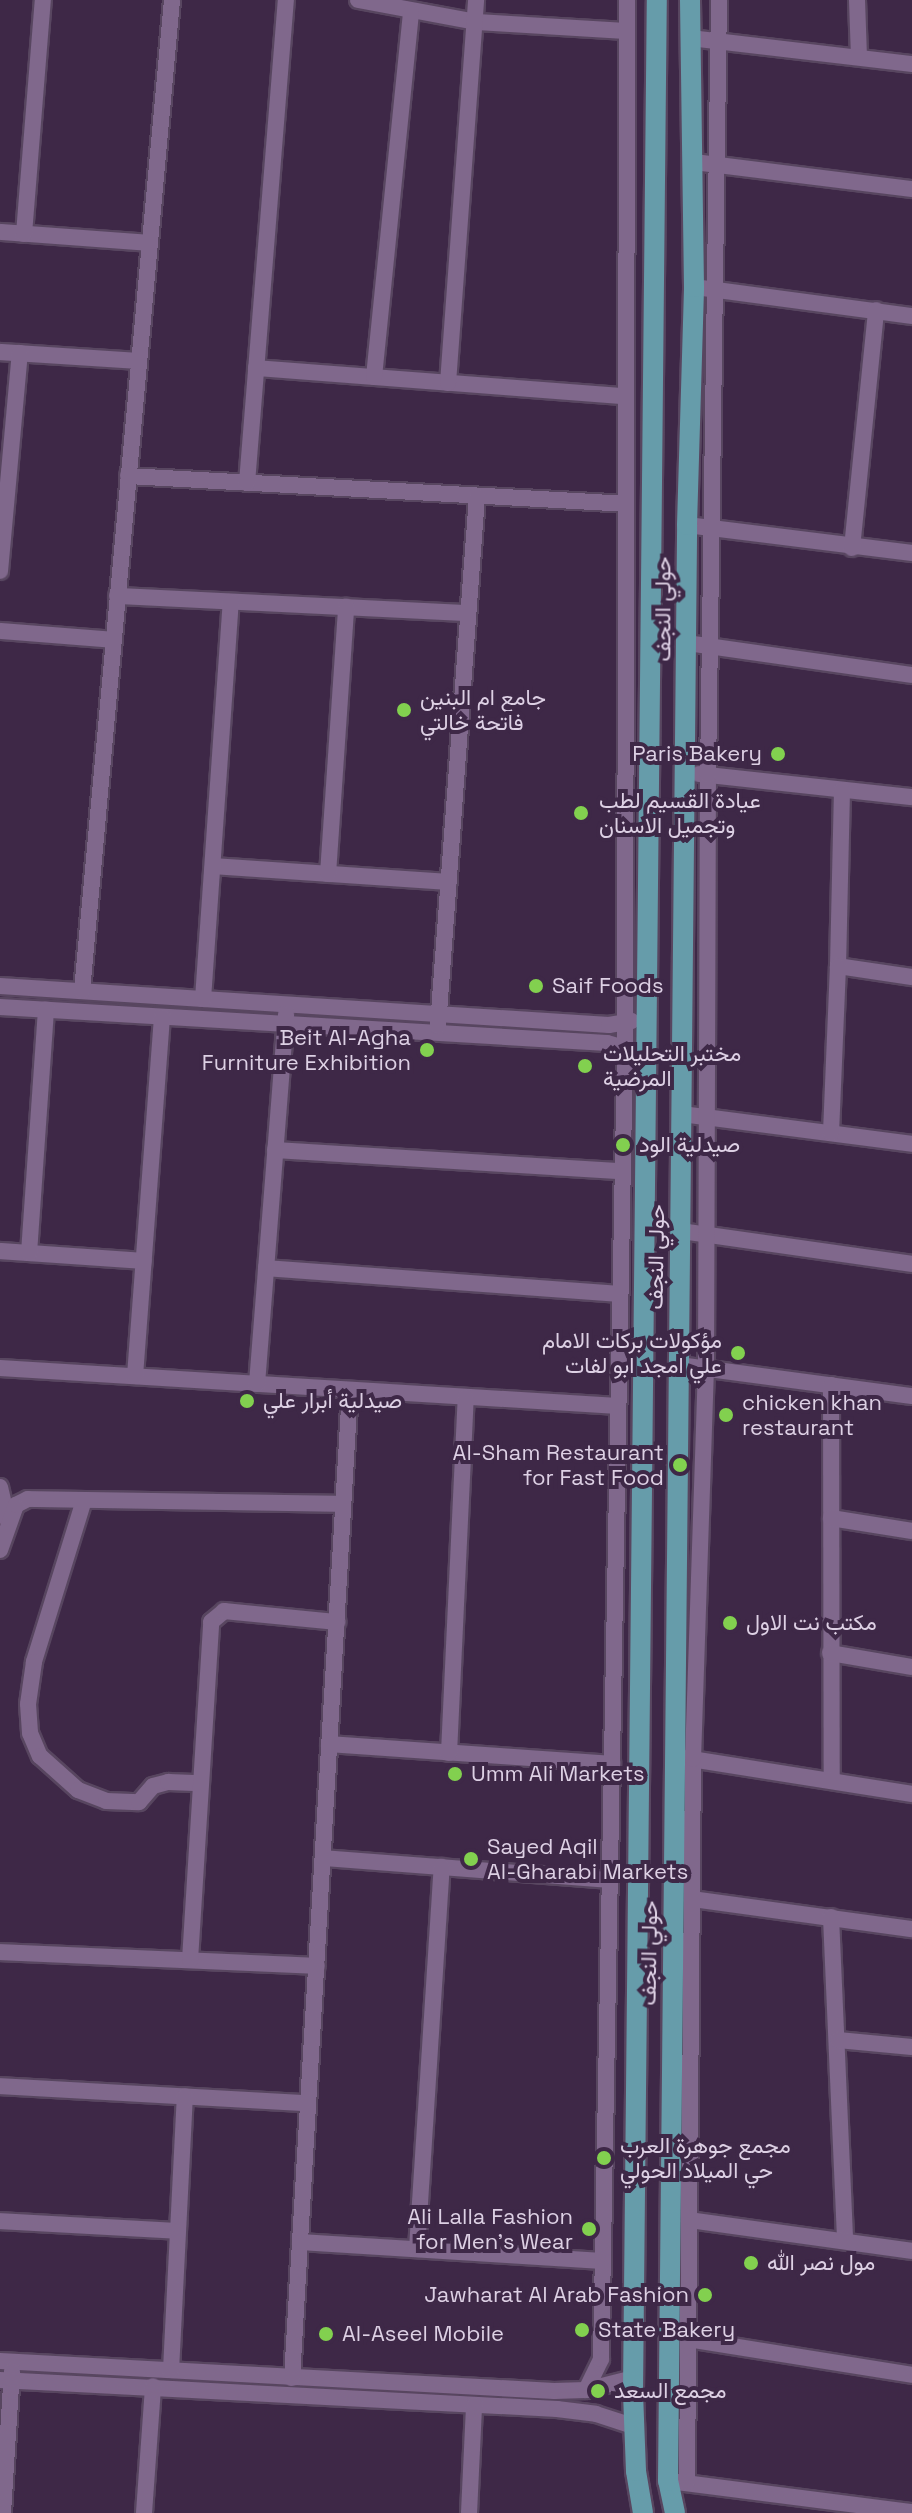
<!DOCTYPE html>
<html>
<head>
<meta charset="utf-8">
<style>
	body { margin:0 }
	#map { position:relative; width:912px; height:2513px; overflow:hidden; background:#3e2847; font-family:"Space Grotesk",Vazirmatn,sans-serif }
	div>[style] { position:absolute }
	.roads { filter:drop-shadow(2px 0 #584660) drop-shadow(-2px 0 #584660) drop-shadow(0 2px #584660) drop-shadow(0 -2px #584660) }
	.minor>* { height:16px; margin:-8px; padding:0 8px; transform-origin:8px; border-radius:8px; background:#80688c }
	.major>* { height:20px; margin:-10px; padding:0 10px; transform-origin:10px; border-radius:10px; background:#669caa }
	.dots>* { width:22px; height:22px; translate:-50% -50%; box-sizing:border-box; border:4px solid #3e2847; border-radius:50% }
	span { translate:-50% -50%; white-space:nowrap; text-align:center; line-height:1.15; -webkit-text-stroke:8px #3e2847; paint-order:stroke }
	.street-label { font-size:22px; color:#ddd0e4 }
	.poi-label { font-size:22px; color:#ddd0e4 }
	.left { translate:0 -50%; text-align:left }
	.right { translate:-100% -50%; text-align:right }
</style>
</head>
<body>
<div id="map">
	<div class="roads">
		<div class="minor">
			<div style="left:358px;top:0;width:121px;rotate:10.5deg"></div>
			<div style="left:477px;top:22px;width:149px;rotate:3.5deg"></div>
			<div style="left:857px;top:0;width:57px;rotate:88deg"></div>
			<div style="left:690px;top:38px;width:224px;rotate:6.7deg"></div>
			<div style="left:694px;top:162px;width:220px;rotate:7.1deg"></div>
			<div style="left:0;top:232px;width:150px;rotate:4.2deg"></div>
			<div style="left:24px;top:234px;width:235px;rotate:-85.4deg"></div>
			<div style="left:694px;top:287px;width:220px;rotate:7.6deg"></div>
			<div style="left:0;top:352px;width:139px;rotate:3.7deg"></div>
			<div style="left:256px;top:368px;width:368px;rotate:4.4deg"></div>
			<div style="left:374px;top:377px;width:367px;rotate:-84.2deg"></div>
			<div style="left:448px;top:383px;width:384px;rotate:-85.8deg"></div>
			<div style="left:128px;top:476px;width:498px;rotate:3.2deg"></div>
			<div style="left:247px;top:483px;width:485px;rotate:-85.4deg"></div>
			<div style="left:687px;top:525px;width:227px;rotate:7.1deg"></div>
			<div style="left:852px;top:548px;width:239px;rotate:-84.2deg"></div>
			<div style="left:0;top:571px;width:219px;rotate:-84.8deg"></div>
			<div style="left:117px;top:596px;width:350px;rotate:2.8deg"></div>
			<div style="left:0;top:631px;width:114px;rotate:4.5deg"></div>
			<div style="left:687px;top:643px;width:227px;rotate:8.1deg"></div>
			<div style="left:699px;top:774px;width:214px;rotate:6.2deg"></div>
			<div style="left:842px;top:790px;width:176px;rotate:91.3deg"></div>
			<div style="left:838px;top:966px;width:75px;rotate:8.5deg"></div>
			<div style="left:213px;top:866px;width:236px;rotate:3.9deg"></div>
			<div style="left:328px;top:874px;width:268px;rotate:-86.1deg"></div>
			<div style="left:0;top:986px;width:610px;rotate:3.66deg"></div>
			<div style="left:609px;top:1025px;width:23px;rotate:-10deg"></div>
			<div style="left:82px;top:991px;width:995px;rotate:-84.81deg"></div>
			<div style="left:203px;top:999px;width:398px;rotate:-86deg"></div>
			<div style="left:0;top:1007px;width:608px;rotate:3.39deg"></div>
			<div style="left:607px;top:1043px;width:26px;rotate:16deg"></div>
			<div style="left:438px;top:1026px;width:531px;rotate:-85.79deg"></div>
			<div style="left:682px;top:1114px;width:232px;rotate:7.4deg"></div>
			<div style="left:831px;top:1133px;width:167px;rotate:-87.6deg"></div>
			<div style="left:275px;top:1150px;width:347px;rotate:3.5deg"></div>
			<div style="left:681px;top:1231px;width:233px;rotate:8.1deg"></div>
			<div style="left:0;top:1251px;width:144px;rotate:4deg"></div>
			<div style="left:29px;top:1253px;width:244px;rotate:-86deg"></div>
			<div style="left:266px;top:1268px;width:354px;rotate:4.2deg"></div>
			<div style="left:679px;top:1365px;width:235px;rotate:7.6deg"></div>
			<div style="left:0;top:1368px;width:619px;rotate:3.52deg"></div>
			<div style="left:135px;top:1376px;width:360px;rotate:-85.7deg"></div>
			<div style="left:257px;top:1384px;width:371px;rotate:-85.5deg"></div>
			<div style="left:831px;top:1385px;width:396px;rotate:89.9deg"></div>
			<div style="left:0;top:1487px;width:35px;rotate:77deg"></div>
			<div style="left:84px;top:1500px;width:170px;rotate:107.2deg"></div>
			<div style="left:34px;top:1662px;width:42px;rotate:98.1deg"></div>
			<div style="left:28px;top:1704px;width:29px;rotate:86deg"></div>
			<div style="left:30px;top:1733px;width:25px;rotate:67deg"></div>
			<div style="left:40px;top:1756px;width:51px;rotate:41.8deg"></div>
			<div style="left:78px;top:1790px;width:30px;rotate:21deg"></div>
			<div style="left:106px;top:1801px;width:33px;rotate:2deg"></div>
			<div style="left:139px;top:1802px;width:21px;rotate:-49deg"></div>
			<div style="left:153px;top:1786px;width:16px;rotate:-15deg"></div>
			<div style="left:168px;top:1782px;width:33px;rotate:2deg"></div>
			<div style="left:831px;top:1518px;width:82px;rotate:9.1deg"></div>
			<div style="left:0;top:1550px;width:48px;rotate:-70.4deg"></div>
			<div style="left:16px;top:1505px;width:13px;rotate:-27deg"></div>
			<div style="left:28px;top:1499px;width:315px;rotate:0.9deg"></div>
			<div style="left:830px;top:1653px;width:83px;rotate:9.7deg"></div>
			<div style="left:329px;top:1744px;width:284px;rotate:4deg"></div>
			<div style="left:449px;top:1753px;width:356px;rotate:-87.3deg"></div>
			<div style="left:685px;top:1758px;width:230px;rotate:9deg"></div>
			<div style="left:323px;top:1858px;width:287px;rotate:4.4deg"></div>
			<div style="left:692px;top:1899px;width:222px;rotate:7.8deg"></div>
			<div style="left:831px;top:1917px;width:324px;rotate:87.5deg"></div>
			<div style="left:0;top:1952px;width:317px;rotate:2.5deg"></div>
			<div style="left:190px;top:1960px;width:339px;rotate:-86.4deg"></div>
			<div style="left:211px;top:1622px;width:17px;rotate:-40deg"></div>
			<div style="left:224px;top:1611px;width:114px;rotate:5.6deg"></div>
			<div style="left:838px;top:2040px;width:74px;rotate:5.4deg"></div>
			<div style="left:0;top:2086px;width:308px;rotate:3.2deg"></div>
			<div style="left:689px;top:2220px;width:225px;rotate:7.9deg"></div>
			<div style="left:0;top:2221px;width:178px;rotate:3.2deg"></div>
			<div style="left:300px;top:2242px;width:303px;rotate:3.6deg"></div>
			<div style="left:417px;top:2249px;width:383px;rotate:-86.3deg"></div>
			<div style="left:688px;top:2339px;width:227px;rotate:9.1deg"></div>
			<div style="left:0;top:2361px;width:555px;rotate:3.1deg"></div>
			<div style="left:554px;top:2391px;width:32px;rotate:-2deg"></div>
			<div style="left:586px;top:2390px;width:49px;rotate:-14.3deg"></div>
			<div style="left:171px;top:2370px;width:274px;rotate:-87.1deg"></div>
			<div style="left:292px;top:2378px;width:990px;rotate:-86.64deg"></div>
			<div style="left:0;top:2380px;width:558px;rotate:2.98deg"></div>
			<div style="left:557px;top:2409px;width:39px;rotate:7deg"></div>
			<div style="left:596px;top:2414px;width:40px;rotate:18deg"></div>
			<div style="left:586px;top:2390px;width:34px;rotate:-64deg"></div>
			<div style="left:601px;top:2359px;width:1313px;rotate:-88.95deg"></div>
			<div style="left:625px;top:1046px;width:1046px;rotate:-89.89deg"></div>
			<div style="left:677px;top:2482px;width:237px;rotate:7.3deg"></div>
			<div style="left:687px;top:2483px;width:724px;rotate:-89.53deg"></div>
			<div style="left:693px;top:1759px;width:390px;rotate:-88.1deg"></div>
			<div style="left:706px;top:1369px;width:594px;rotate:-89.81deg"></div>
			<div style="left:708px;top:775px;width:775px;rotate:-89.19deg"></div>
			<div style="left:3px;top:2513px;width:142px;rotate:-86.4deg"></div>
			<div style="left:144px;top:2513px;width:127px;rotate:-85.9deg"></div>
			<div style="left:469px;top:2513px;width:108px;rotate:-87.3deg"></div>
		</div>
		<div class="major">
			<div style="left:643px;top:2513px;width:43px;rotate:-99.5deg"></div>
			<div style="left:636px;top:2471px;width:79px;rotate:-92.2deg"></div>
			<div style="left:633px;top:2392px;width:2392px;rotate:-89.43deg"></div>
			<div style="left:675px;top:2513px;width:33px;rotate:-102deg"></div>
			<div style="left:668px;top:2481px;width:1956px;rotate:-89.44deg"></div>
			<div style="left:687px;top:525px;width:238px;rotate:-88.3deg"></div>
			<div style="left:694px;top:287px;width:287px;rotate:-90.8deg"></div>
		</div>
	</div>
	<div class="dots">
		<div style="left:404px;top:710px;background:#82d04f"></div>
		<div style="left:778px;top:754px;background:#82d04f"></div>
		<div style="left:581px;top:813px;background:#82d04f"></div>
		<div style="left:536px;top:986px;background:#82d04f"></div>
		<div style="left:427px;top:1050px;background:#82d04f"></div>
		<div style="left:585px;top:1066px;background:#82d04f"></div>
		<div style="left:623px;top:1145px;background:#82d04f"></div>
		<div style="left:738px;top:1353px;background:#82d04f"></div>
		<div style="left:247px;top:1401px;background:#82d04f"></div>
		<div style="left:726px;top:1415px;background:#82d04f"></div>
		<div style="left:680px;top:1465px;background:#82d04f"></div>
		<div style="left:730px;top:1623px;background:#82d04f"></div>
		<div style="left:455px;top:1774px;background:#82d04f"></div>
		<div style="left:471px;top:1859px;background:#82d04f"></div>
		<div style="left:604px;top:2158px;background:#82d04f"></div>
		<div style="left:589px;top:2229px;background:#82d04f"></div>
		<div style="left:751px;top:2263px;background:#82d04f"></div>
		<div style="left:705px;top:2295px;background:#82d04f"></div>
		<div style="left:582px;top:2330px;background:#82d04f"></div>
		<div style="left:326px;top:2334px;background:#82d04f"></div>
		<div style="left:598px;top:2391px;background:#82d04f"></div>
	</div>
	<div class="street-label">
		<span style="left:663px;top:609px;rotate:-90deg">حولي النجف</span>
		<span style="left:656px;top:1257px;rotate:-89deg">حولي النجف</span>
		<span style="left:649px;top:1953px;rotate:-89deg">حولي النجف</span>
	</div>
	<div class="poi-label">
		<span class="left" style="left:420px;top:710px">جامع ام البنين<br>فاتحة خالتي</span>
		<span class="right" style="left:762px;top:754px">Paris Bakery</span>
		<span class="left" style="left:599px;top:813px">عيادة القسيم لطب<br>وتجميل الاسنان</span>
		<span class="left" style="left:552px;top:986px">Saif Foods</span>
		<span class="right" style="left:411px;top:1050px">Beit Al-Agha<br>Furniture Exhibition</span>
		<span class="left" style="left:603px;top:1066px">مختبر التحليلات<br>المرضية</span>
		<span class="left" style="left:639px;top:1145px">صيدلية الود</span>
		<span class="right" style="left:722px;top:1353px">مؤكولات بركات الامام<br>علي امجد ابو لفات</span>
		<span class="left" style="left:263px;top:1401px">صيدلية أبرار علي</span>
		<span class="left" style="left:742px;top:1415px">chicken khan<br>restaurant</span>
		<span class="right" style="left:664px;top:1465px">Al-Sham Restaurant<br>for Fast Food</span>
		<span class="left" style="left:746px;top:1623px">مكتب نت الاول</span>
		<span class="left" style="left:471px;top:1774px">Umm Ali Markets</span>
		<span class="left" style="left:487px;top:1859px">Sayed Aqil<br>Al-Gharabi Markets</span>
		<span class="left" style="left:620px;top:2158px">مجمع جوهرة العرب<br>حي الميلاد الحولي</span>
		<span class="right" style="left:573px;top:2229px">Ali Lalla Fashion<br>for Men's Wear</span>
		<span class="left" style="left:767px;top:2263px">مول نصر الله</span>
		<span class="right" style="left:689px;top:2295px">Jawharat Al Arab Fashion</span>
		<span class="left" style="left:598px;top:2330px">State Bakery</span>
		<span class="left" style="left:342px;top:2334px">Al-Aseel Mobile</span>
		<span class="left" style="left:614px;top:2391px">مجمع السعد</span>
	</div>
</div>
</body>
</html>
